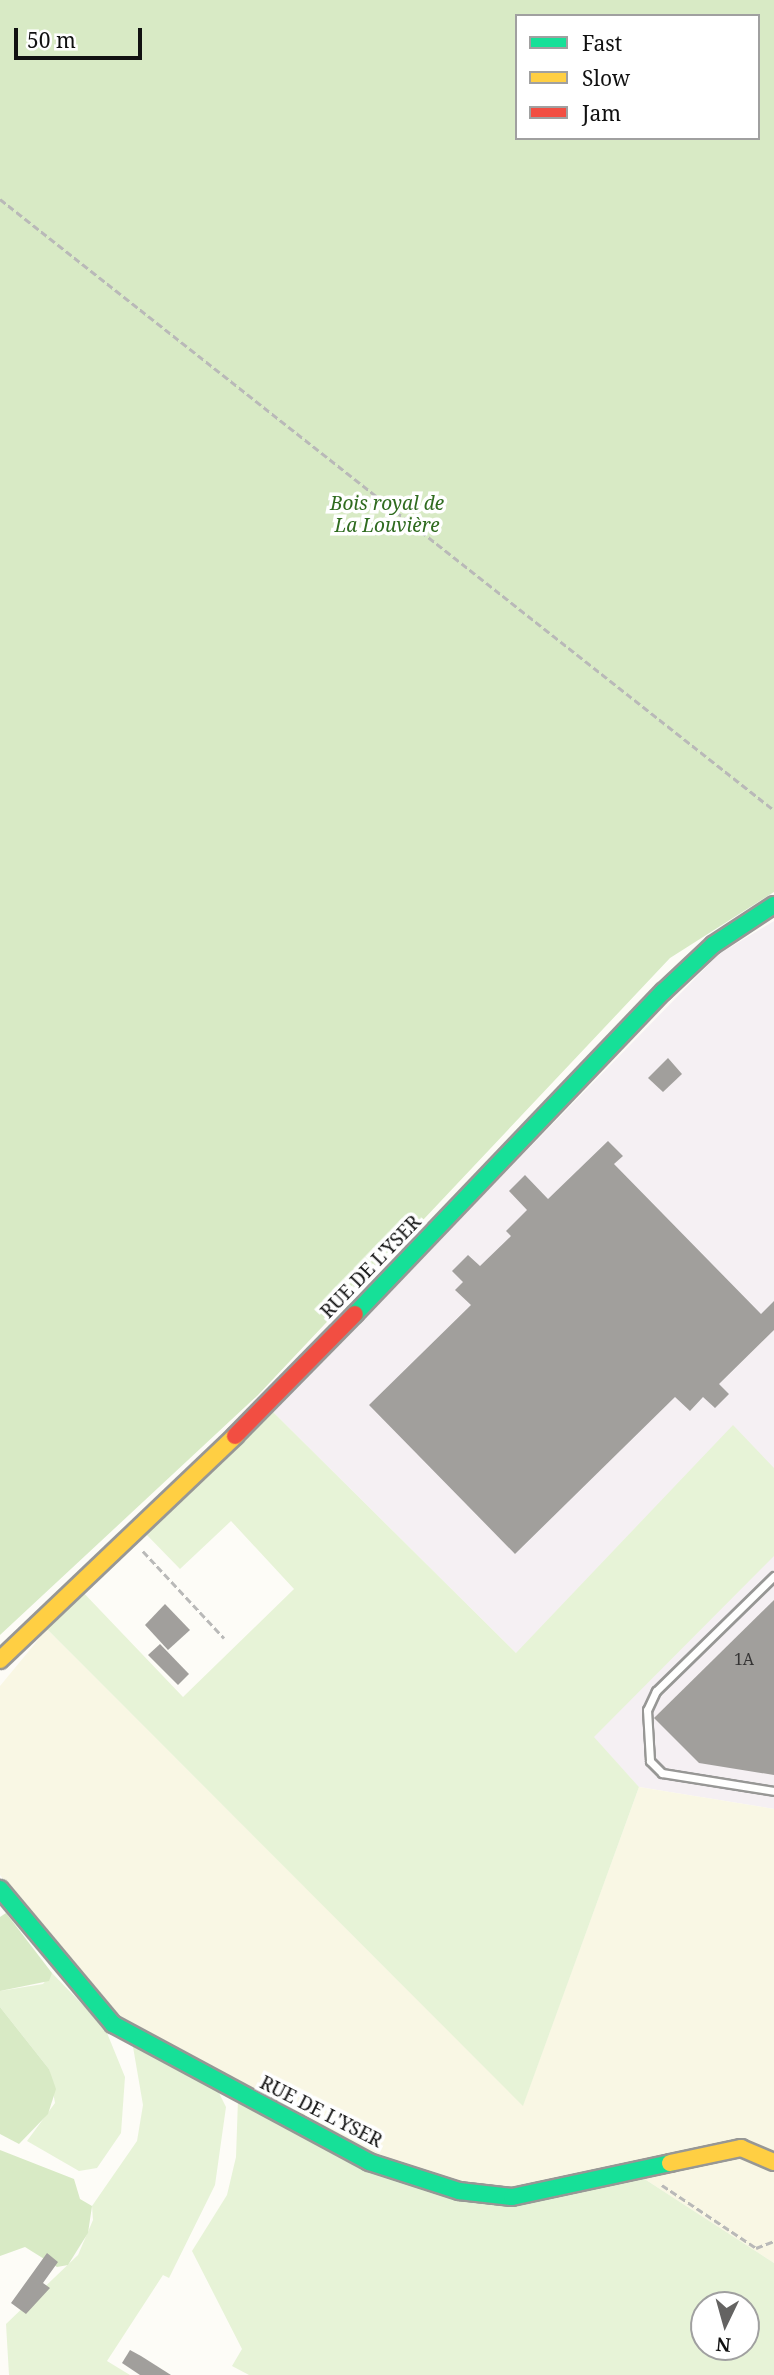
<!DOCTYPE html>
<html>
<head>
<meta charset="utf-8">
<style>
	body { margin:0 }
	#map { position:relative; width:774px; height:2375px; overflow:hidden; background:#fdfcf7; font-family:"Noto Serif",serif }
	div>[style] { position:absolute }
	.industrial>* { inset:0; background:#f5f0f3 }
	.farmland>* { inset:0; background:#f9f7e4 }
	.green>* { inset:0; background:#e7f3d7 }
	.forest>* { inset:0; background:#d8eac5 }
	.building>* { inset:0; background:#a19f9c }
	.path>* { height:2.5px; margin-top:-1.25px; transform-origin:0; background:repeating-linear-gradient(90deg,#b9b9b8 0 7px,transparent 0 10.5px) }
	.roads { filter:drop-shadow(2px 0 #979795) drop-shadow(-2px 0 #979795) drop-shadow(0 2px #979795) drop-shadow(0 -2px #979795) }
	.lane>* { height:7px; margin:-3.5px; padding:0 3.5px; transform-origin:3.5px; border-radius:3.5px; background:#fffffe }
	.fast>* { height:16px; margin:-8px; padding:0 8px; transform-origin:8px; border-radius:8px; background:#16e098 }
	.slow>* { height:16px; margin:-8px; padding:0 8px; transform-origin:8px; border-radius:8px; background:#ffcf43 }
	.jam>* { height:16px; margin:-8px; padding:0 8px; transform-origin:8px; border-radius:8px; background:#f24e42 }
	span { translate:-50% -50%; white-space:nowrap; text-align:center; line-height:1.15; -webkit-text-stroke:7px #fff; paint-order:stroke }
	.number-label { font-size:16px; color:#353434 }
	.number-label span { -webkit-text-stroke-width:0 }
	.park-label { font-size:19px; color:#2f6b1f; font-style:italic }
	.street-label { font-size:19px; color:#111 }
	.legend { position:absolute; left:515px; top:14px; width:245px; height:126px; box-sizing:border-box; background:#fff; border:2px solid #a0a0a0; margin:0; padding:9px 12px; list-style:none; font-size:21px; color:#111 }
	.legend li { display:flex; align-items:center; gap:14px; height:35px }
	.legend b { width:35px; border:2px solid #a0a0a0 }
	.north { position:absolute; left:690px; top:2291px; width:70px; height:70px; box-sizing:border-box; background:#fff; border:2px solid #a0a0a0; border-radius:50%; rotate:185deg; font-size:19px; font-weight:700; line-height:28px; text-align:center; color:#111 }
	.north::after { content:''; display:block; margin:auto; width:24px; height:32px; background:#646362; clip-path:polygon(50% 0,100% 100%,50% 72%,0 100%) }
	.scale { position:absolute; left:14px; top:28px; width:128px; height:32px; box-sizing:border-box; border:4px solid #111; border-top:0; padding-left:9px; font-size:21px; line-height:24px; white-space:nowrap; color:#111; -webkit-text-stroke:5px #fff; paint-order:stroke }
</style>
</head>
<body>
<div id="map">
	<div class="industrial">
		<div style="clip-path:polygon(774px 921px,774px 1809px,639px 1787px,516px 1653px,272px 1411px,719px 954px)"></div>
	</div>
	<div class="farmland">
		<div style="clip-path:polygon(47px 1629px,523px 2105px,639px 1787px,774px 1809px,774px 2263px,643px 2178px,515px 2191px,462px 2186px,372px 2154px,159px 2042px,108px 2008px,0 1875px,0 1686px)"></div>
	</div>
	<div class="green">
		<div style="clip-path:polygon(272px 1411px,516px 1653px,733px 1425px,774px 1468px,774px 1556px,594px 1737px,639px 1787px,523px 2106px,41px 1623px,79px 1588px,183px 1697px,294px 1589px,231px 1521px,180px 1569px,142px 1530px)"></div>
		<div style="clip-path:polygon(52px 1973px,105px 2028px,125px 2077px,121px 2133px,97px 2168px,79px 2171px,27px 2141px,55px 2103px,49px 2069px,0 2007px,0 1991px,43px 1984px)"></div>
		<div style="clip-path:polygon(132px 2041px,216px 2087px,226px 2107px,215px 2185px,169px 2278px,163px 2275px,107px 2361px,130px 2375px,9px 2375px,6px 2324px,78px 2255px,93px 2220px,92px 2206px,137px 2141px,143px 2105px)"></div>
		<div style="clip-path:polygon(evenodd,238px 2099px,460px 2199px,643px 2178px,774px 2263px,774px 2375px,249px 2375px,232px 2366px,242px 2349px,192px 2251px,227px 2195px,236px 2157px,238px 2099px,704px 2305px,746px 2305px,746px 2347px,704px 2347px,704px 2305px)"></div>
	</div>
	<div class="forest">
		<div style="clip-path:polygon(evenodd,0 0,774px 0,774px 892px,670px 958px,258px 1395px,0 1635px,0 0,517px 16px,758px 16px,758px 138px,517px 138px,517px 16px)"></div>
		<div style="clip-path:polygon(6px 1913px,52px 1973px,49px 1981px,0 1991px,0 1917px)"></div>
		<div style="clip-path:polygon(0 2007px,49px 2069px,56px 2089px,48px 2114px,19px 2144px,0 2134px)"></div>
		<div style="clip-path:polygon(0 2150px,74px 2179px,80px 2199px,92px 2206px,88px 2233px,68px 2265px,57px 2267px,25px 2247px,0 2256px)"></div>
	</div>
	<div class="building">
		<div style="clip-path:polygon(668px 1058px,682px 1074px,663px 1092px,648px 1078px)"></div>
		<div style="clip-path:polygon(608px 1141px,623px 1156px,614px 1164px,761px 1314px,774px 1301px,774px 1330px,719px 1384px,729px 1394px,715px 1408px,703px 1397px,690px 1411px,675px 1397px,515px 1554px,369px 1405px,471px 1305px,455px 1290px,463px 1282px,452px 1271px,468px 1255px,480px 1266px,511px 1236px,506px 1231px,527px 1210px,509px 1191px,525px 1175px,548px 1199px)"></div>
		<div style="clip-path:polygon(774px 1600px,774px 1775px,699px 1763px,654px 1718px)"></div>
		<div style="clip-path:polygon(165px 1604px,190px 1630px,168px 1650px,145px 1625px)"></div>
		<div style="clip-path:polygon(160px 1644px,189px 1674px,178px 1685px,148px 1655px)"></div>
		<div style="clip-path:polygon(47px 2253px,58px 2262px,43px 2283px,50px 2288px,26px 2314px,11px 2303px)"></div>
		<div style="clip-path:polygon(130px 2350px,141px 2356px,171px 2375px,140px 2375px,122px 2363px)"></div>
	</div>
	<div class="path">
		<div style="left:0;top:199px;width:986px;rotate:38.29deg"></div>
		<div style="left:143px;top:1551px;width:119px;rotate:47deg"></div>
		<div style="left:662px;top:2185px;width:113px;rotate:33.8deg"></div>
		<div style="left:756px;top:2248px;width:19px;rotate:-21deg"></div>
	</div>
	<div class="roads">
		<div class="lane">
			<div style="left:774px;top:1576px;width:165px;rotate:135.7deg"></div>
			<div style="left:656px;top:1691px;width:21px;rotate:115deg"></div>
			<div style="left:647px;top:1710px;width:51px;rotate:86.6deg"></div>
			<div style="left:650px;top:1761px;width:17px;rotate:45deg"></div>
			<div style="left:662px;top:1773px;width:113px;rotate:9.1deg"></div>
		</div>
		<div class="fast">
			<div style="left:355px;top:1314px;width:446px;rotate:-46.3deg"></div>
			<div style="left:663px;top:992px;width:69px;rotate:-43.2deg"></div>
			<div style="left:713px;top:945px;width:73px;rotate:-33.3deg"></div>
			<div style="left:0;top:1889px;width:176px;rotate:50.1deg"></div>
			<div style="left:113px;top:2024px;width:291px;rotate:28.3deg"></div>
			<div style="left:369px;top:2162px;width:95px;rotate:17.9deg"></div>
			<div style="left:459px;top:2191px;width:53px;rotate:6.5deg"></div>
			<div style="left:512px;top:2197px;width:162px;rotate:-12.1deg"></div>
		</div>
		<div class="slow">
			<div style="left:0;top:1660px;width:325px;rotate:-43.6deg"></div>
			<div style="left:670px;top:2163px;width:73px;rotate:-11.9deg"></div>
			<div style="left:741px;top:2148px;width:36px;rotate:23deg"></div>
		</div>
		<div class="jam">
			<div style="left:235px;top:1436px;width:171px;rotate:-45.5deg"></div>
		</div>
	</div>
	<div class="number-label">
		<span style="left:744px;top:1659px">1A</span>
	</div>
	<div class="park-label">
		<span style="left:387px;top:515px">Bois royal de<br>La Louvière</span>
	</div>
	<div class="street-label">
		<span style="left:371px;top:1267px;rotate:-46deg">RUE DE L'YSER</span>
		<span style="left:321px;top:2112px;rotate:27deg">RUE DE L'YSER</span>
	</div>
	<ul class="legend">
	<li><b style="height:9px;background:#16e098"></b>Fast</li>
	<li><b style="height:9px;background:#ffcf43"></b>Slow</li>
	<li><b style="height:9px;background:#f24e42"></b>Jam</li>
	</ul>
	<div class="north">N</div>
	<div class="scale">50 m</div>
</div>
</body>
</html>
